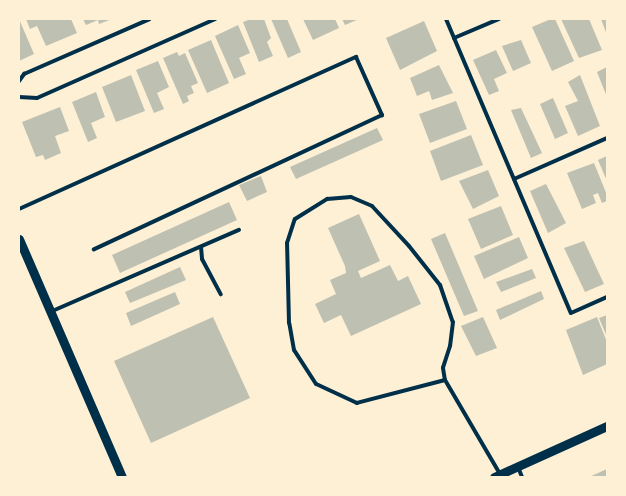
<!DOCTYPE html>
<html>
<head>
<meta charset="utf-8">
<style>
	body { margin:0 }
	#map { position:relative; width:626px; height:496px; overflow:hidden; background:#fdf0d5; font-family:"Asap Condensed",sans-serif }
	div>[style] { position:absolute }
	.building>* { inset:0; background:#bec0b2 }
	.service>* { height:4px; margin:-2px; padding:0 2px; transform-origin:2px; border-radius:2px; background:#003049 }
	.tertiary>* { height:9px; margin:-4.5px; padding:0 4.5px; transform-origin:4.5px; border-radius:4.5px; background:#003049 }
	span { translate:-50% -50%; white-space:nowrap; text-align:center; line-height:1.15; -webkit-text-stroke:4px #fdf0d5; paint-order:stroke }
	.frame { position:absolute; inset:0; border:20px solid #fdf0d5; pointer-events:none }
</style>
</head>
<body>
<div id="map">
	<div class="building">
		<div style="clip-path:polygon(19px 19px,34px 54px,19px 61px)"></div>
		<div style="clip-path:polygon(26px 19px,71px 19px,77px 33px,46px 46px,37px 26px,30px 29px)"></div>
		<div style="clip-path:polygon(83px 19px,112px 19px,99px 24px,98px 20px,86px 25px)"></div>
		<div style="clip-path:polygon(251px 19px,264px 19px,271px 38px,267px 42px,273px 56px,259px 62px,243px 22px)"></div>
		<div style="clip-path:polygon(271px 19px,287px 19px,301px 52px,288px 58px)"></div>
		<div style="clip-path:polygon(303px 19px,335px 19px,339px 28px,313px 40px)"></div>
		<div style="clip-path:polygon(342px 19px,359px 19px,345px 25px)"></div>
		<div style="clip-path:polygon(551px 19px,555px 19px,574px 61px,552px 71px,532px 27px)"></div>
		<div style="clip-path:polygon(561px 19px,589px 19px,602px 50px,579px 58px)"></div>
		<div style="clip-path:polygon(601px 19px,607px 19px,607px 35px)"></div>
		<div style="clip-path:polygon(424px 21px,437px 51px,400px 70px,386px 38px)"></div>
		<div style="clip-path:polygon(238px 25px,250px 53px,239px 58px,246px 74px,234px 79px,215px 36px)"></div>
		<div style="clip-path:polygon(211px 40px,229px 83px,207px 93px,188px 50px)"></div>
		<div style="clip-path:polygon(521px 40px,531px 63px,513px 71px,502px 46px)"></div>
		<div style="clip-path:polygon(496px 50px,507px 73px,494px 79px,499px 91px,489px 95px,473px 60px)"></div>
		<div style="clip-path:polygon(177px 52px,179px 56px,185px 53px,198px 83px,191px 86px,194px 93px,187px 96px,189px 101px,183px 104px,163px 58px)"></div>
		<div style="clip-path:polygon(158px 61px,169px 87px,157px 93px,164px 109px,154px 113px,136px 70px)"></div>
		<div style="clip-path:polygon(439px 65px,453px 93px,432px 100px,429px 91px,417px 96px,410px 78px)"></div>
		<div style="clip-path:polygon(607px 67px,607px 97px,597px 72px)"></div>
		<div style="clip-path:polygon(131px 75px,145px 111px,116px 122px,102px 87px)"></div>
		<div style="clip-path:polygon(580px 75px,600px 126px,578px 136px,565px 106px,578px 101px,568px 82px)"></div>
		<div style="clip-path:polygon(96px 92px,105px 117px,91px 123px,97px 138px,88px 142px,72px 102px)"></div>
		<div style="clip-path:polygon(553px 98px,568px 133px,555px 139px,540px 104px)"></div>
		<div style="clip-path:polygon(456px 101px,467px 129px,430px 143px,419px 114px)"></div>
		<div style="clip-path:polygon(60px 107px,69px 131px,55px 136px,61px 153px,45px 160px,43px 155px,36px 157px,22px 122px)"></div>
		<div style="clip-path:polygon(521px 108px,542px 153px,531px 158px,511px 110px)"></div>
		<div style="clip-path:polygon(377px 128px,383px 140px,296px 179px,290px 167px)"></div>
		<div style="clip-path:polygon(471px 135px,483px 165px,441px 181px,430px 151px)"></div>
		<div style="clip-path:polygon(607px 156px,607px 181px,598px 160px)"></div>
		<div style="clip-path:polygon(594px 163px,607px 195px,607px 201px,602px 203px,598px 193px,593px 195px,596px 203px,582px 209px,567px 173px)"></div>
		<div style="clip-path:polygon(488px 170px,499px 196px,473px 209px,459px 181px)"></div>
		<div style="clip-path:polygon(261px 176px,267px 192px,247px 201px,239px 185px)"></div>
		<div style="clip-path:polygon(546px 184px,566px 223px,548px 233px,530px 191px)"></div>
		<div style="clip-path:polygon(229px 202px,237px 220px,120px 273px,112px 255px)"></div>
		<div style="clip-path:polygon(501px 206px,513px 235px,481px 249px,468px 219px)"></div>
		<div style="clip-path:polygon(359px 214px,380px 261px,358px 271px,361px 278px,390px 265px,398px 281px,408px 276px,421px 304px,351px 336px,341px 315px,324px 323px,315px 304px,336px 294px,330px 280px,346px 273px,345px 266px,328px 228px)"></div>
		<div style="clip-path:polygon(445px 233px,478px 311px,464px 316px,431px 239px)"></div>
		<div style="clip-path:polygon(519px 237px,528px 258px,484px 279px,474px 256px)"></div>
		<div style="clip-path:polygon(584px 241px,604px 284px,585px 292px,564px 248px)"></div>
		<div style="clip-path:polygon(180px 267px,186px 280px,130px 303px,125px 292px)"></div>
		<div style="clip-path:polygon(532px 269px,536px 278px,501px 292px,496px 282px)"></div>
		<div style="clip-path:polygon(541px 291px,544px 299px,500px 320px,496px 310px)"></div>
		<div style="clip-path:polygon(175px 292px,180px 304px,131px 326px,126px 313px)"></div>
		<div style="clip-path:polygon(607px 315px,607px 337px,599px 318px)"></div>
		<div style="clip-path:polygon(213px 317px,250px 398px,151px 443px,114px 361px)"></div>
		<div style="clip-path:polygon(483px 317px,497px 348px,476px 356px,461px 326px)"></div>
		<div style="clip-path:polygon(597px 317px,607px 342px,607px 364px,583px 375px,566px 330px)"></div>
		<div style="clip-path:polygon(607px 469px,607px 477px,589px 477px)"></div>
	</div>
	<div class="service">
		<div style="left:446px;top:19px;width:319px;rotate:67deg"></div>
		<div style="left:571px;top:313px;width:39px;rotate:-24deg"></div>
		<div style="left:454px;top:38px;width:49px;rotate:-22.9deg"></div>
		<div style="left:19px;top:81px;width:9px;rotate:-54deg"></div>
		<div style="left:24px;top:74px;width:137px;rotate:-23.6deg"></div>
		<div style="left:19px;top:97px;width:18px;rotate:3deg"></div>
		<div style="left:37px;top:98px;width:195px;rotate:-23.9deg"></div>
		<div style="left:514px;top:179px;width:102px;rotate:-23.8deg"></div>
		<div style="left:19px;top:209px;width:370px;rotate:-24.3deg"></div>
		<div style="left:356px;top:57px;width:64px;rotate:65.9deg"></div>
		<div style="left:382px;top:115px;width:318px;rotate:155deg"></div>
		<div style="left:201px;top:247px;width:12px;rotate:85deg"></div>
		<div style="left:202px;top:259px;width:40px;rotate:62deg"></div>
		<div style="left:50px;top:312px;width:206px;rotate:-23.5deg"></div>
		<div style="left:445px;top:380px;width:91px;rotate:165.4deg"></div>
		<div style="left:357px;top:403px;width:45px;rotate:-155.1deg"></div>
		<div style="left:316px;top:384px;width:40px;rotate:-122.9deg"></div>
		<div style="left:294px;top:350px;width:27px;rotate:-100deg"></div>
		<div style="left:289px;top:323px;width:80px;rotate:-91.4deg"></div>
		<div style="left:287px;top:243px;width:25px;rotate:-72deg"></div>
		<div style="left:295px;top:219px;width:38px;rotate:-32deg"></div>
		<div style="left:327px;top:199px;width:24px;rotate:-5deg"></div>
		<div style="left:351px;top:197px;width:23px;rotate:23deg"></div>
		<div style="left:372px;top:206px;width:54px;rotate:47.2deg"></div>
		<div style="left:409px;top:246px;width:50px;rotate:51.5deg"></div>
		<div style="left:440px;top:285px;width:39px;rotate:71deg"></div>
		<div style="left:453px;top:322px;width:24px;rotate:97deg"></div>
		<div style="left:450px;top:346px;width:23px;rotate:108deg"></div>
		<div style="left:443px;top:368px;width:12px;rotate:81deg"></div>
		<div style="left:445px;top:380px;width:109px;rotate:59.7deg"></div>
		<div style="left:518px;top:467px;width:11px;rotate:68deg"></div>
	</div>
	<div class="tertiary">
		<div style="left:19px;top:239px;width:259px;rotate:66.6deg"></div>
		<div style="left:494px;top:477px;width:124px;rotate:-24.3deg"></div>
	</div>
	<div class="frame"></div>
</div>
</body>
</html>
